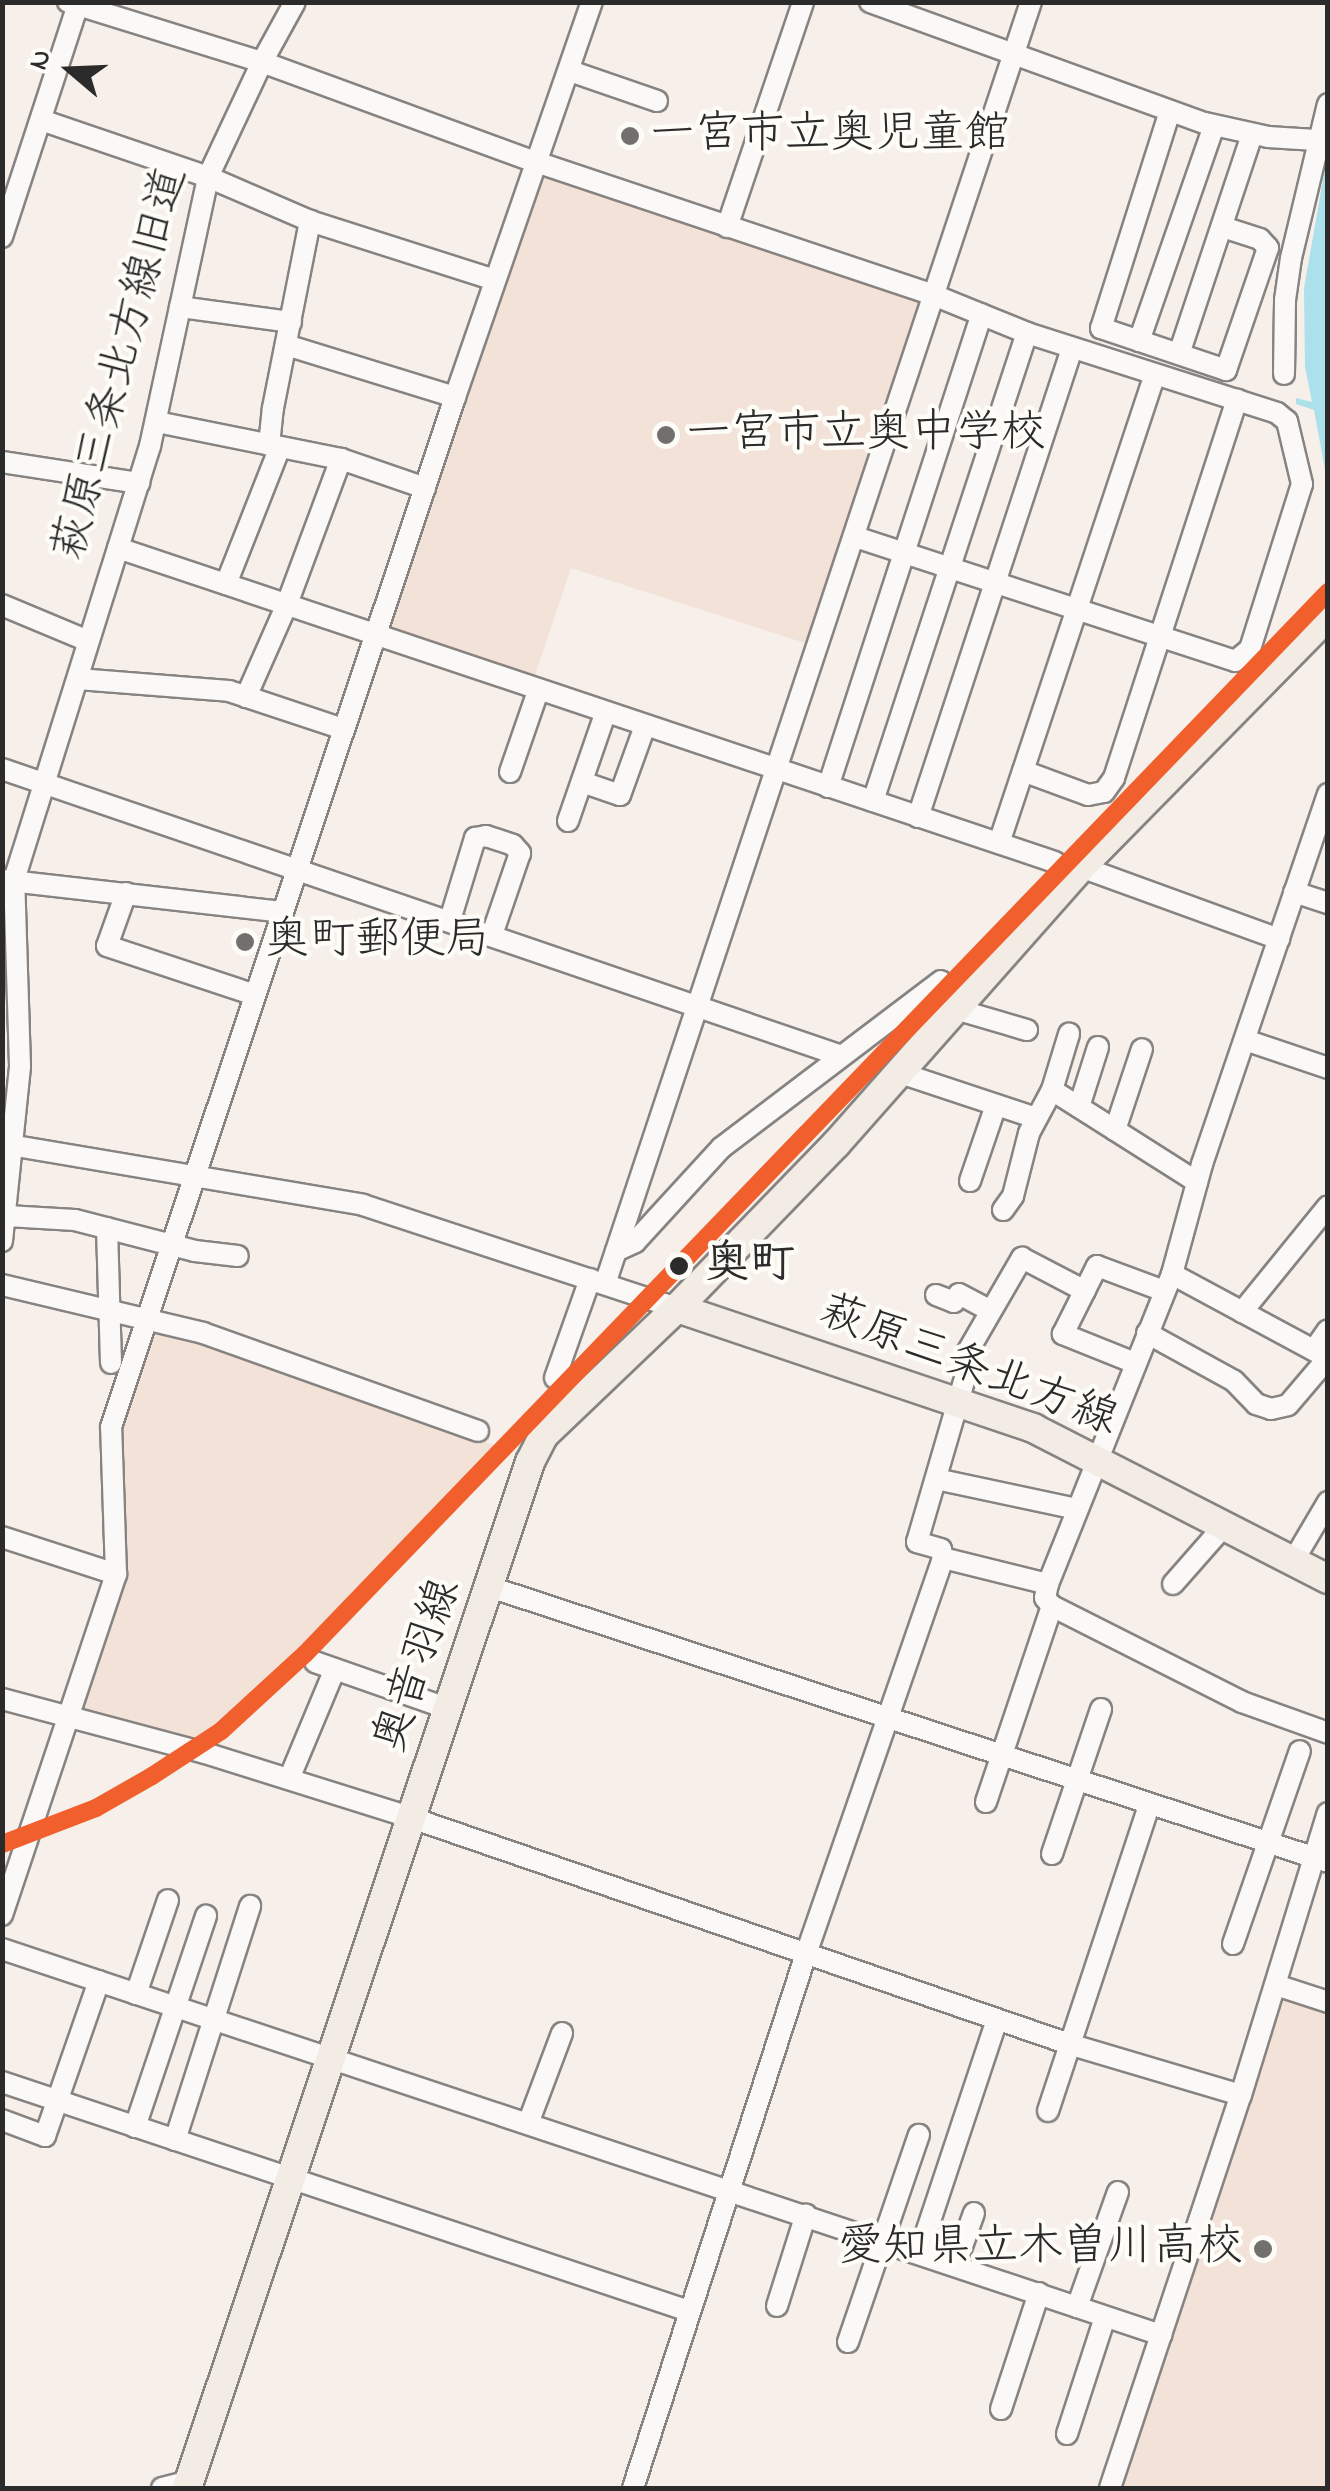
<!DOCTYPE html>
<html>
<head>
<meta charset="utf-8">
<style>
	body { margin:0 }
	#map { position:relative; width:1330px; height:2491px; overflow:hidden; background:#f6efea; font-family:"Indie Flower","Klee One",sans-serif }
	div>[style] { position:absolute }
	.built>* { inset:0; background:#f2e2d8 }
	.water>* { inset:0; background:#ace0eb }
	.roads { filter:drop-shadow(2px 0 #868381) drop-shadow(-2px 0 #868381) drop-shadow(0 2px #868381) drop-shadow(0 -2px #868381) }
	.minor>* { height:20px; margin:-10px; padding:0 10px; transform-origin:10px; border-radius:10px; background:#faf9f7 }
	.major>* { height:28px; margin:-14px; padding:0 14px; transform-origin:14px; border-radius:14px; background:#f2ece5 }
	.rail-1>* { height:18px; margin:-9px; padding:0 9px; transform-origin:9px; border-radius:9px; background:#f05f2c }
	.dots>* { width:28px; height:28px; translate:-50% -50%; box-sizing:border-box; border:5px solid #fdfcf7; border-radius:50% }
	span { translate:-50% -50%; white-space:nowrap; text-align:center; line-height:1.15; -webkit-text-stroke:9px #fdfcf7; paint-order:stroke }
	.poi-label { font-size:45px; color:#2b2b2b }
	.left { translate:0 -50%; text-align:left }
	.right { translate:-100% -50%; text-align:right }
	.street-label { font-size:45px; color:#2b2b2b }
	.stop-label { font-size:45px; color:#2b2b2b; font-weight:700 }
	.frame { position:absolute; inset:0; border:5px solid #2b2b2b; pointer-events:none }
	.north { position:absolute; left:20px; top:20px; width:100px; height:100px; -webkit-text-stroke:8px #fdfcf7; paint-order:stroke; rotate:289deg; font-size:28px; font-weight:700; line-height:40px; text-align:center; color:#2b2b2b }
	.north::after { content:''; display:block; margin:auto; width:35px; height:45px; background:#2b2b2b; clip-path:polygon(50% 0,100% 100%,50% 72%,0 100%) }
</style>
</head>
<body>
<div id="map">
	<div class="built">
		<div style="clip-path:polygon(544px 172px,923px 302px,805px 643px,571px 568px,534px 678px,389px 629px)"></div>
		<div style="clip-path:polygon(152px 1325px,496px 1446px,297px 1649px,210px 1728px,182px 1745px,85px 1716px,79px 1706px,125px 1575px,119px 1419px)"></div>
		<div style="clip-path:polygon(1282px 1995px,1327px 2010px,1327px 2488px,1122px 2488px)"></div>
	</div>
	<div class="water">
		<div style="clip-path:polygon(1327px 157px,1327px 481px,1314px 410px,1296px 404px,1296px 398px,1312px 402px,1305px 367px,1304px 288px)"></div>
	</div>
	<div class="roads">
		<div class="minor">
			<div style="left:68px;top:2px;width:203px;rotate:17.2deg"></div>
			<div style="left:262px;top:62px;width:292px;rotate:20.1deg"></div>
			<div style="left:536px;top:162px;width:422px;rotate:18.5deg"></div>
			<div style="left:936px;top:296px;width:98px;rotate:22.1deg"></div>
			<div style="left:1027px;top:333px;width:262px;rotate:17.7deg"></div>
			<div style="left:1277px;top:413px;width:13px;rotate:39deg"></div>
			<div style="left:1287px;top:421px;width:65px;rotate:76.6deg"></div>
			<div style="left:1302px;top:484px;width:173px;rotate:107.5deg"></div>
			<div style="left:1250px;top:649px;width:19px;rotate:141deg"></div>
			<div style="left:1235px;top:661px;width:399px;rotate:-161.9deg"></div>
			<div style="left:870px;top:2px;width:356px;rotate:19.9deg"></div>
			<div style="left:1205px;top:123px;width:65px;rotate:12.5deg"></div>
			<div style="left:1268px;top:137px;width:48px;rotate:3.6deg"></div>
			<div style="left:570px;top:71px;width:92px;rotate:19deg"></div>
			<div style="left:1170px;top:111px;width:228px;rotate:107.6deg"></div>
			<div style="left:1101px;top:328px;width:132px;rotate:18.6deg"></div>
			<div style="left:1226px;top:370px;width:129px;rotate:-71deg"></div>
			<div style="left:1268px;top:248px;width:12px;rotate:-132deg"></div>
			<div style="left:1260px;top:239px;width:40px;rotate:-162deg"></div>
			<div style="left:41px;top:120px;width:176px;rotate:18.8deg"></div>
			<div style="left:208px;top:177px;width:111px;rotate:23.3deg"></div>
			<div style="left:310px;top:221px;width:194px;rotate:17.7deg"></div>
			<div style="left:727px;top:227px;width:237px;rotate:-71.3deg"></div>
			<div style="left:2px;top:237px;width:242px;rotate:-71.9deg"></div>
			<div style="left:180px;top:307px;width:112px;rotate:7.7deg"></div>
			<div style="left:1139px;top:341px;width:228px;rotate:-70.8deg"></div>
			<div style="left:286px;top:345px;width:177px;rotate:17.1deg"></div>
			<div style="left:1179px;top:354px;width:232px;rotate:-71.6deg"></div>
			<div style="left:1284px;top:374px;width:74px;rotate:-89.2deg"></div>
			<div style="left:1285px;top:300px;width:42px;rotate:-81.9deg"></div>
			<div style="left:1291px;top:258px;width:158px;rotate:-76.5deg"></div>
			<div style="left:157px;top:422px;width:188px;rotate:11.4deg"></div>
			<div style="left:341px;top:459px;width:89px;rotate:19deg"></div>
			<div style="left:269px;top:445px;width:37px;rotate:-84deg"></div>
			<div style="left:273px;top:408px;width:191px;rotate:-78.8deg"></div>
			<div style="left:2px;top:462px;width:139px;rotate:8.7deg"></div>
			<div style="left:118px;top:548px;width:988px;rotate:18.53deg"></div>
			<div style="left:226px;top:584px;width:147px;rotate:-68.5deg"></div>
			<div style="left:2px;top:605px;width:93px;rotate:22.7deg"></div>
			<div style="left:78px;top:679px;width:151px;rotate:4.5deg"></div>
			<div style="left:229px;top:691px;width:120px;rotate:18.4deg"></div>
			<div style="left:246px;top:697px;width:102px;rotate:-66.2deg"></div>
			<div style="left:287px;top:604px;width:155px;rotate:-69.6deg"></div>
			<div style="left:2px;top:769px;width:885px;rotate:18.87deg"></div>
			<div style="left:1023px;top:771px;width:69px;rotate:20.3deg"></div>
			<div style="left:1088px;top:795px;width:16px;rotate:-11deg"></div>
			<div style="left:1104px;top:792px;width:17px;rotate:-54deg"></div>
			<div style="left:1114px;top:778px;width:398px;rotate:-72deg"></div>
			<div style="left:510px;top:772px;width:86px;rotate:-70.9deg"></div>
			<div style="left:582px;top:782px;width:40px;rotate:18.9deg"></div>
			<div style="left:620px;top:795px;width:73px;rotate:-70.1deg"></div>
			<div style="left:828px;top:787px;width:497px;rotate:-72deg"></div>
			<div style="left:873px;top:801px;width:493px;rotate:-71.8deg"></div>
			<div style="left:918px;top:817px;width:494px;rotate:-71.8deg"></div>
			<div style="left:568px;top:821px;width:113px;rotate:-70.9deg"></div>
			<div style="left:999px;top:843px;width:493px;rotate:-71.6deg"></div>
			<div style="left:1081px;top:867px;width:211px;rotate:20deg"></div>
			<div style="left:2px;top:880px;width:282px;rotate:6.5deg"></div>
			<div style="left:1294px;top:892px;width:36px;rotate:18deg"></div>
			<div style="left:126px;top:893px;width:56px;rotate:109.7deg"></div>
			<div style="left:107px;top:946px;width:156px;rotate:18.3deg"></div>
			<div style="left:450px;top:920px;width:86px;rotate:-73deg"></div>
			<div style="left:475px;top:838px;width:11px;rotate:-10deg"></div>
			<div style="left:486px;top:836px;width:28px;rotate:18deg"></div>
			<div style="left:513px;top:845px;width:11px;rotate:49deg"></div>
			<div style="left:520px;top:853px;width:87px;rotate:108.9deg"></div>
			<div style="left:955px;top:1009px;width:75px;rotate:16.3deg"></div>
			<div style="left:1245px;top:1040px;width:88px;rotate:18.6deg"></div>
			<div style="left:897px;top:1072px;width:146px;rotate:18.3deg"></div>
			<div style="left:1052px;top:1090px;width:172px;rotate:32.4deg"></div>
			<div style="left:1079px;top:1107px;width:63px;rotate:-72.4deg"></div>
			<div style="left:1115px;top:1130px;width:85px;rotate:-71.6deg"></div>
			<div style="left:4px;top:1144px;width:364px;rotate:9.6deg"></div>
			<div style="left:363px;top:1205px;width:330px;rotate:18.2deg"></div>
			<div style="left:970px;top:1181px;width:80px;rotate:-71.1deg"></div>
			<div style="left:1003px;top:1210px;width:17px;rotate:-54deg"></div>
			<div style="left:1013px;top:1196px;width:65px;rotate:-75.7deg"></div>
			<div style="left:1029px;top:1133px;width:49px;rotate:-61.9deg"></div>
			<div style="left:1052px;top:1090px;width:59px;rotate:-73.1deg"></div>
			<div style="left:7px;top:1216px;width:68px;rotate:3.4deg"></div>
			<div style="left:75px;top:1220px;width:124px;rotate:14.5deg"></div>
			<div style="left:195px;top:1251px;width:43px;rotate:6.6deg"></div>
			<div style="left:107px;top:1228px;width:135px;rotate:88.3deg"></div>
			<div style="left:2px;top:1241px;width:176px;rotate:-84.1deg"></div>
			<div style="left:20px;top:1066px;width:186px;rotate:-91.8deg"></div>
			<div style="left:14px;top:880px;width:455px;rotate:-72.6deg"></div>
			<div style="left:150px;top:446px;width:275px;rotate:-77.8deg"></div>
			<div style="left:208px;top:177px;width:127px;rotate:-64.8deg"></div>
			<div style="left:262px;top:62px;width:68px;rotate:-61.2deg"></div>
			<div style="left:616px;top:1251px;width:21px;rotate:-25deg"></div>
			<div style="left:635px;top:1242px;width:127px;rotate:-47.5deg"></div>
			<div style="left:721px;top:1148px;width:276px;rotate:-37.2deg"></div>
			<div style="left:1172px;top:1274px;width:177px;rotate:28.3deg"></div>
			<div style="left:605px;top:1284px;width:1351px;rotate:-71.62deg"></div>
			<div style="left:2px;top:1285px;width:207px;rotate:13.4deg"></div>
			<div style="left:203px;top:1333px;width:292px;rotate:19.6deg"></div>
			<div style="left:936px;top:1295px;width:19px;rotate:21deg"></div>
			<div style="left:954px;top:1302px;width:9px;rotate:-58deg"></div>
			<div style="left:959px;top:1294px;width:36px;rotate:28deg"></div>
			<div style="left:1242px;top:1312px;width:136px;rotate:-50.9deg"></div>
			<div style="left:1147px;top:1333px;width:99px;rotate:28.9deg"></div>
			<div style="left:1234px;top:1381px;width:32px;rotate:46deg"></div>
			<div style="left:1256px;top:1404px;width:16px;rotate:18deg"></div>
			<div style="left:1271px;top:1409px;width:17px;rotate:-13deg"></div>
			<div style="left:1288px;top:1405px;width:62px;rotate:-49.6deg"></div>
			<div style="left:1314px;top:1350px;width:24px;rotate:-55deg"></div>
			<div style="left:1135px;top:1363px;width:78px;rotate:-158.1deg"></div>
			<div style="left:1063px;top:1334px;width:76px;rotate:-63.4deg"></div>
			<div style="left:1097px;top:1266px;width:72px;rotate:20.5deg"></div>
			<div style="left:555px;top:1378px;width:105px;rotate:-70.5deg"></div>
			<div style="left:936px;top:1479px;width:144px;rotate:12deg"></div>
			<div style="left:2px;top:1537px;width:120px;rotate:18deg"></div>
			<div style="left:943px;top:1558px;width:9px;rotate:-103deg"></div>
			<div style="left:941px;top:1549px;width:25px;rotate:-164deg"></div>
			<div style="left:917px;top:1542px;width:178px;rotate:-73.7deg"></div>
			<div style="left:967px;top:1371px;width:20px;rotate:-87deg"></div>
			<div style="left:968px;top:1351px;width:108px;rotate:-59.9deg"></div>
			<div style="left:1022px;top:1258px;width:71px;rotate:27.6deg"></div>
			<div style="left:1292px;top:1563px;width:71px;rotate:-59.5deg"></div>
			<div style="left:1048px;top:1584px;width:14px;rotate:102deg"></div>
			<div style="left:1045px;top:1598px;width:11px;rotate:49deg"></div>
			<div style="left:1052px;top:1606px;width:213px;rotate:26.8deg"></div>
			<div style="left:1242px;top:1702px;width:91px;rotate:19.8deg"></div>
			<div style="left:1173px;top:1584px;width:77px;rotate:-48.7deg"></div>
			<div style="left:490px;top:1587px;width:882px;rotate:18.17deg"></div>
			<div style="left:315px;top:1662px;width:142px;rotate:19.3deg"></div>
			<div style="left:2px;top:1699px;width:210px;rotate:14.9deg"></div>
			<div style="left:205px;top:1753px;width:217px;rotate:17.4deg"></div>
			<div style="left:412px;top:1818px;width:698px;rotate:18.98deg"></div>
			<div style="left:1072px;top:2045px;width:176px;rotate:16.5deg"></div>
			<div style="left:289px;top:1779px;width:119px;rotate:-67.3deg"></div>
			<div style="left:986px;top:1802px;width:207px;rotate:-71.4deg"></div>
			<div style="left:1052px;top:1854px;width:153px;rotate:-71.3deg"></div>
			<div style="left:2px;top:1915px;width:360px;rotate:-71.5deg"></div>
			<div style="left:116px;top:1574px;width:147px;rotate:-91.9deg"></div>
			<div style="left:111px;top:1427px;width:1086px;rotate:-71.53deg"></div>
			<div style="left:455px;top:397px;width:418px;rotate:-70.9deg"></div>
			<div style="left:1233px;top:1944px;width:204px;rotate:-70.9deg"></div>
			<div style="left:2px;top:1949px;width:1222px;rotate:18.42deg"></div>
			<div style="left:1276px;top:1985px;width:55px;rotate:18.1deg"></div>
			<div style="left:136px;top:1994px;width:99px;rotate:-71.2deg"></div>
			<div style="left:2px;top:2082px;width:724px;rotate:18.43deg"></div>
			<div style="left:1048px;top:2111px;width:321px;rotate:-71.7deg"></div>
			<div style="left:2px;top:2120px;width:46px;rotate:20.4deg"></div>
			<div style="left:45px;top:2136px;width:164px;rotate:-70.8deg"></div>
			<div style="left:529px;top:2121px;width:94px;rotate:-69.4deg"></div>
			<div style="left:135px;top:2127px;width:223px;rotate:-71.4deg"></div>
			<div style="left:175px;top:2140px;width:246px;rotate:-72.2deg"></div>
			<div style="left:920px;top:2251px;width:244px;rotate:-71.6deg"></div>
			<div style="left:956px;top:2263px;width:53px;rotate:-70.2deg"></div>
			<div style="left:777px;top:2306px;width:96px;rotate:-72.5deg"></div>
			<div style="left:1077px;top:2307px;width:122px;rotate:-70.4deg"></div>
			<div style="left:848px;top:2342px;width:219px;rotate:-71.1deg"></div>
			<div style="left:1001px;top:2409px;width:122px;rotate:-71.9deg"></div>
			<div style="left:1067px;top:2434px;width:123px;rotate:-72deg"></div>
			<div style="left:162px;top:2488px;width:29px;rotate:-14deg"></div>
			<div style="left:633px;top:2488px;width:561px;rotate:-72.05deg"></div>
			<div style="left:806px;top:1954px;width:419px;rotate:-70.9deg"></div>
			<div style="left:943px;top:1558px;width:108px;rotate:13.9deg"></div>
			<div style="left:1048px;top:1584px;width:334px;rotate:-68.2deg"></div>
			<div style="left:1172px;top:1274px;width:114px;rotate:-74.7deg"></div>
			<div style="left:1202px;top:1164px;width:391px;rotate:-71.2deg"></div>
			<div style="left:1110px;top:2488px;width:414px;rotate:-71.6deg"></div>
			<div style="left:1241px;top:2095px;width:295px;rotate:-72.9deg"></div>
		</div>
		<div class="major">
			<div style="left:677px;top:1308px;width:376px;rotate:18.6deg"></div>
			<div style="left:1033px;top:1428px;width:331px;rotate:27.1deg"></div>
			<div style="left:187px;top:2488px;width:1082px;rotate:-71.51deg"></div>
			<div style="left:530px;top:1462px;width:30px;rotate:-63deg"></div>
			<div style="left:544px;top:1435px;width:184px;rotate:-43.7deg"></div>
			<div style="left:677px;top:1308px;width:228px;rotate:-45.9deg"></div>
			<div style="left:836px;top:1144px;width:370px;rotate:-48.5deg"></div>
			<div style="left:1081px;top:867px;width:352px;rotate:-45.5deg"></div>
		</div>
	</div>
	<div class="rail-1">
		<div style="left:2px;top:1844px;width:101px;rotate:-21deg"></div>
		<div style="left:96px;top:1808px;width:64px;rotate:-29.7deg"></div>
		<div style="left:152px;top:1776px;width:82px;rotate:-33.1deg"></div>
		<div style="left:221px;top:1731px;width:114px;rotate:-42.5deg"></div>
		<div style="left:305px;top:1654px;width:1475px;rotate:-46.07deg"></div>
	</div>
	<div class="dots">
		<div style="left:630px;top:136px;background:#72706e"></div>
		<div style="left:666px;top:435px;background:#72706e"></div>
		<div style="left:245px;top:942px;background:#72706e"></div>
		<div style="left:679px;top:1266px;background:#2b2b2b"></div>
		<div style="left:1263px;top:2249px;background:#72706e"></div>
	</div>
	<div class="poi-label">
		<span class="left" style="left:650px;top:136px">一宮市立奥児童館</span>
		<span class="left" style="left:686px;top:435px">一宮市立奥中学校</span>
		<span class="left" style="left:265px;top:942px">奥町郵便局</span>
		<span class="right" style="left:1243px;top:2249px">愛知県立木曽川高校</span>
	</div>
	<div class="street-label">
		<span style="left:122px;top:364px;rotate:-75deg">萩原三条北方線旧道</span>
		<span style="left:968px;top:1367px;rotate:21deg">萩原三条北方線</span>
		<span style="left:419px;top:1666px;rotate:-71deg">奥音羽線</span>
	</div>
	<div class="stop-label">
		<span class="left" style="left:705px;top:1266px">奥町</span>
	</div>
	<div class="frame"></div>
	<div class="north">N</div>
</div>
</body>
</html>
